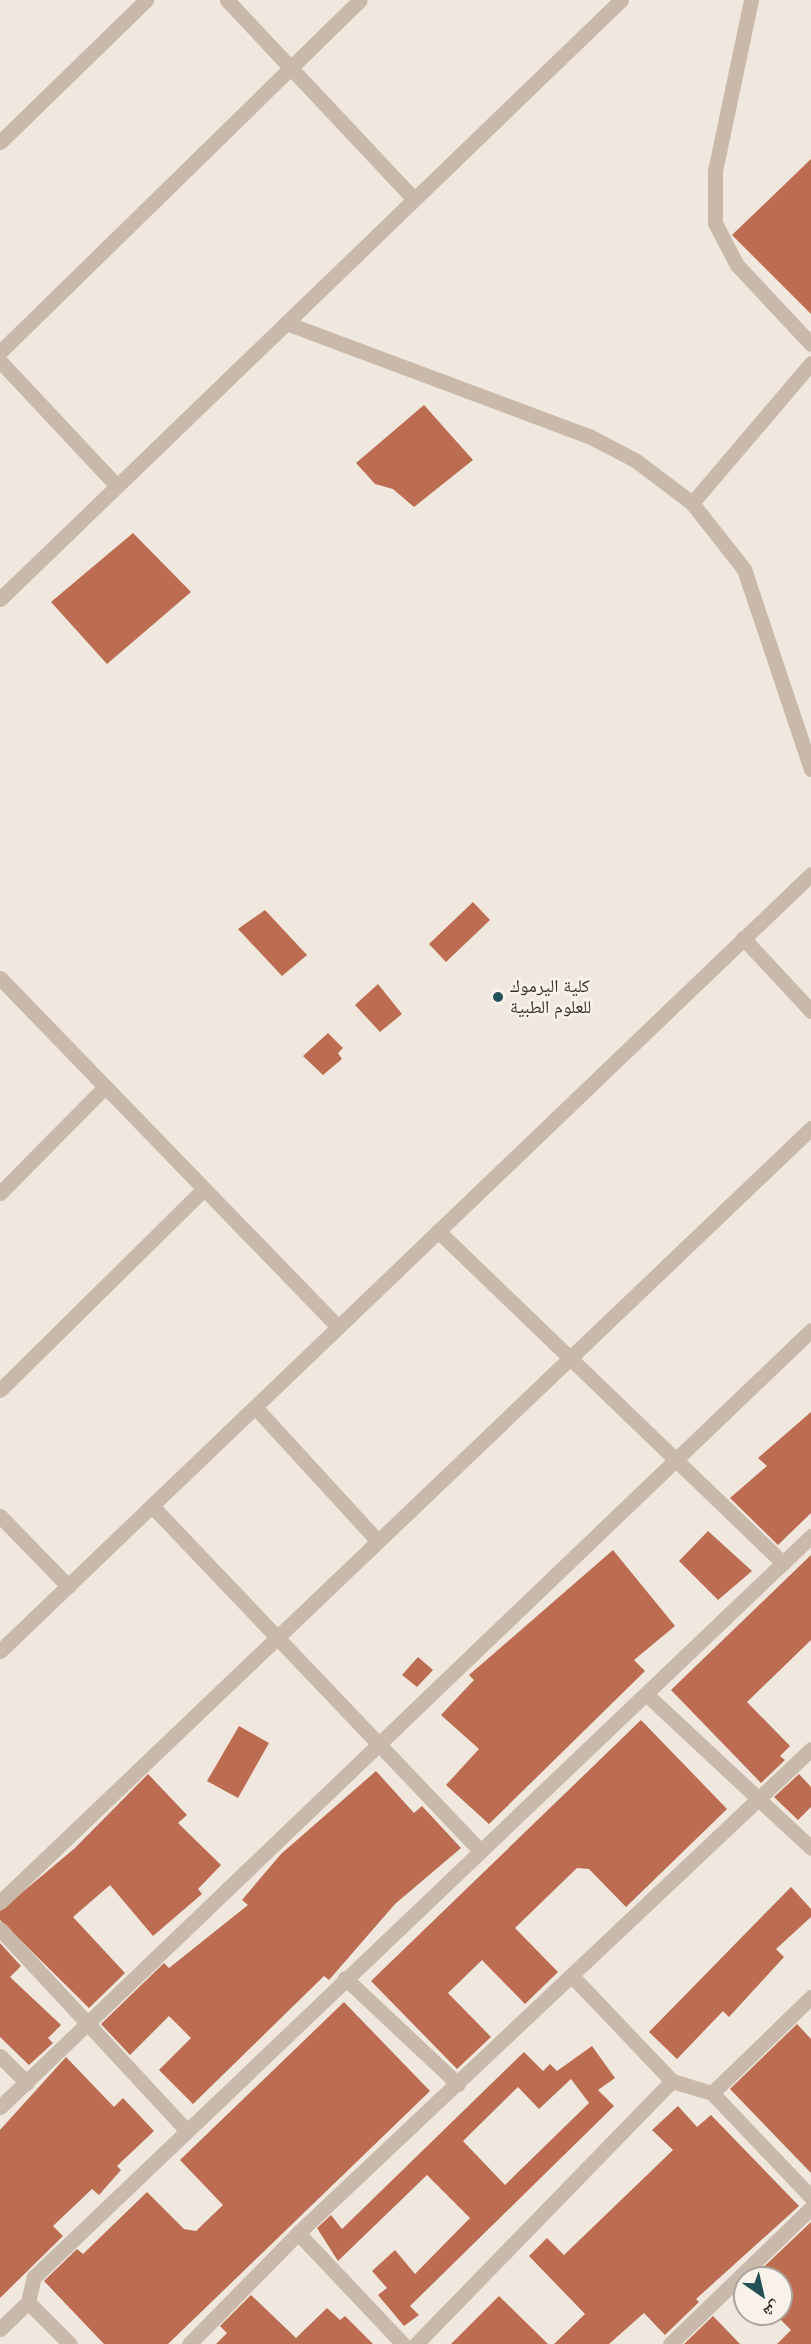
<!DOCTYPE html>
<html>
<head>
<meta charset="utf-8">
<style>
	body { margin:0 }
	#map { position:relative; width:811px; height:2344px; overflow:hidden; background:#f0e8de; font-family:"DM Sans","Noto Naskh Arabic",sans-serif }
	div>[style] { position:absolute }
	.building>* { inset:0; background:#bc6d51 }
	.minor>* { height:15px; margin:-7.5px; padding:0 7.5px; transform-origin:7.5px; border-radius:7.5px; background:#c8b9ab }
	.tertiary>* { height:15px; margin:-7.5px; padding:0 7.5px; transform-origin:7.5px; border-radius:7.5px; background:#c8b9ab }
	.dots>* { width:16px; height:16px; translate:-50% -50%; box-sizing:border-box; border:3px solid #f8f2ea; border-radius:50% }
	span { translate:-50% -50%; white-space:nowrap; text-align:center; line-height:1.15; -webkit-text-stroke:5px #f8f2ea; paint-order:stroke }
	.poi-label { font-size:18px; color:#362e29 }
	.left { translate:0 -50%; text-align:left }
	.north { position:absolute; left:733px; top:2266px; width:60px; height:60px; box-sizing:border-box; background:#f8f2ea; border:2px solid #aaa49d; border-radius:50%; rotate:146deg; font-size:16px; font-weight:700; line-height:24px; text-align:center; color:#362e29 }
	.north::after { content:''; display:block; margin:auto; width:21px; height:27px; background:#225054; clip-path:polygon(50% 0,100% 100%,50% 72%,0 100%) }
</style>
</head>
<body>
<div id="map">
	<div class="building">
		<div style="clip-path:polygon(811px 159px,811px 314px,732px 235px)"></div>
		<div style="clip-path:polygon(424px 405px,473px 460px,414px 507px,393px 489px,375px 484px,356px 463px)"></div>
		<div style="clip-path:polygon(133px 533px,191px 592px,107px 664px,51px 602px)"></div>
		<div style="clip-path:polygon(473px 902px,490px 920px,446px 962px,429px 944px)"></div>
		<div style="clip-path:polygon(265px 910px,307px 955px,282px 976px,238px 929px)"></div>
		<div style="clip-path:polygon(378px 984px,402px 1014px,380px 1032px,355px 1005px)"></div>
		<div style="clip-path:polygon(328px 1033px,343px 1048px,338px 1053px,342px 1059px,323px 1075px,303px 1056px)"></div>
		<div style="clip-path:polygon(811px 1412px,811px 1513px,778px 1545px,730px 1498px,767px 1466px,758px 1458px)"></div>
		<div style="clip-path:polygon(708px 1531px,752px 1571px,718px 1600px,679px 1561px)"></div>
		<div style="clip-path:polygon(613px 1550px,675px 1626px,634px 1660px,645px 1671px,489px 1824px,446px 1785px,479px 1749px,441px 1715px,474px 1680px,469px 1675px)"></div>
		<div style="clip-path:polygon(811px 1555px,811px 1640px,747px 1702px,790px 1746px,780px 1756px,785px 1760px,761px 1783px,671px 1690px)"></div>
		<div style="clip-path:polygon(418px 1657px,433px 1670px,417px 1687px,402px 1675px)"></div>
		<div style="clip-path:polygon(641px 1720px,727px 1809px,626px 1907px,589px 1869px,577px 1868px,549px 1895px,515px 1928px,558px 1972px,525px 2004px,482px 1960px,448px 1993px,491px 2037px,457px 2069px,371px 1981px)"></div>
		<div style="clip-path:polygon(239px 1726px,269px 1743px,238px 1798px,207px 1781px)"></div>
		<div style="clip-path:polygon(376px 1771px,414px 1813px,422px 1806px,461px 1848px,395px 1904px,329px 1980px,324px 1976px,193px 2104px,159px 2070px,191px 2038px,169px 2016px,130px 2055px,101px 2024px,164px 1963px,169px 1968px,248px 1905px,242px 1900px,281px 1854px)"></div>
		<div style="clip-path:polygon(148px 1774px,187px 1815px,178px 1823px,221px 1865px,198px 1889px,202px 1894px,153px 1936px,110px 1885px,73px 1917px,125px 1973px,89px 2008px,0 1920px,0 1911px,75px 1848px)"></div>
		<div style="clip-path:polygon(799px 1774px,811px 1787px,811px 1807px,798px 1820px,774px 1797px)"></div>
		<div style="clip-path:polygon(791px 1887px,811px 1909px,811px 1917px,776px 1949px,784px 1957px,729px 2017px,723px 2011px,677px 2059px,649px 2032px)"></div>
		<div style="clip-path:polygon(0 1943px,21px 1966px,10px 1977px,61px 2025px,48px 2038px,53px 2043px,29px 2065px,0 2037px)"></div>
		<div style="clip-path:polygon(344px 2002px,430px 2091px,168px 2344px,104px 2344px,44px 2281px,77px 2249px,83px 2254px,147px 2192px,184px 2229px,196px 2231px,223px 2205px,180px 2160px)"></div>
		<div style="clip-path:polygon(797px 2024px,811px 2039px,811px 2173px,730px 2089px)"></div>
		<div style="clip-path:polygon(evenodd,592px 2046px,615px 2078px,598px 2090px,614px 2106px,410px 2306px,419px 2315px,404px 2326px,378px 2295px,387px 2288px,372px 2271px,395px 2250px,415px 2274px,470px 2218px,427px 2175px,338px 2261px,317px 2228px,331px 2215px,342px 2229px,524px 2052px,543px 2071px,550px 2064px,557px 2071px,592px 2046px,571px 2079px,589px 2103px,505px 2185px,463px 2141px,518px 2087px,539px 2109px,571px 2079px)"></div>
		<div style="clip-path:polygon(66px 2057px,114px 2107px,123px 2098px,154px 2131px,117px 2166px,121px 2170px,99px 2195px,92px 2189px,53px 2226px,63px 2236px,0 2298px,0 2130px)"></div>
		<div style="clip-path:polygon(678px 2106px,697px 2127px,711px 2115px,799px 2206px,696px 2299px,699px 2302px,665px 2335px,644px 2313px,609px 2344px,554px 2344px,585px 2314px,529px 2256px,547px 2238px,564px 2255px,673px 2150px,652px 2130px)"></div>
		<div style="clip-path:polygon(811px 2222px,811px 2344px,777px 2344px,791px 2330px,781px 2320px,781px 2278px,752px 2278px)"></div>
		<div style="clip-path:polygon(251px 2295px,296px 2338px,327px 2308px,340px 2320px,345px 2316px,373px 2344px,216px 2344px,227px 2333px,220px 2326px)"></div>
		<div style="clip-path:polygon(499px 2296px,548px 2344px,451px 2344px)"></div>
		<div style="clip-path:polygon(713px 2316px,740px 2344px,684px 2344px)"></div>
	</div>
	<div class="minor">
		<div style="left:227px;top:0;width:273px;rotate:46.8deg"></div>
		<div style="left:751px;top:0;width:175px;rotate:101.9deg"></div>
		<div style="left:715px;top:171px;width:52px;rotate:90deg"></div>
		<div style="left:715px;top:223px;width:47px;rotate:62.4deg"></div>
		<div style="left:737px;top:265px;width:108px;rotate:46.9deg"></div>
		<div style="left:0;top:142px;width:204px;rotate:-44.2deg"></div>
		<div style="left:286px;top:323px;width:323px;rotate:20.5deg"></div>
		<div style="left:589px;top:436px;width:52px;rotate:27.6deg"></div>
		<div style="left:635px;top:460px;width:71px;rotate:37deg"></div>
		<div style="left:692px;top:503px;width:84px;rotate:51.8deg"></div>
		<div style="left:744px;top:569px;width:211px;rotate:71.5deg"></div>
		<div style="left:0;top:352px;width:503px;rotate:-44.36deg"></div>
		<div style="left:0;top:361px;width:171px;rotate:46.9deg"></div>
		<div style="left:692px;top:503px;width:184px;rotate:-49.6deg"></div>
		<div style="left:743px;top:938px;width:100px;rotate:47deg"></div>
		<div style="left:0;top:1193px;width:149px;rotate:-45.3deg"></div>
		<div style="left:438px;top:1231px;width:479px;rotate:43.9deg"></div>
		<div style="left:0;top:1390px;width:286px;rotate:-44.6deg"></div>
		<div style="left:255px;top:1407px;width:182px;rotate:47.5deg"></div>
		<div style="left:152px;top:1506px;width:474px;rotate:46.4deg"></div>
		<div style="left:0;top:1516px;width:98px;rotate:45.8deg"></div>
		<div style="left:646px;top:1694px;width:226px;rotate:43deg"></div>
		<div style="left:0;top:1902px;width:1121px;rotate:-43.66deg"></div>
		<div style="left:0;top:1929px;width:275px;rotate:47.2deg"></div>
		<div style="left:572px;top:1976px;width:145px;rotate:46.4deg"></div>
		<div style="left:345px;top:1978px;width:155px;rotate:43.2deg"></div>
		<div style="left:0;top:2056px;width:38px;rotate:45deg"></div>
		<div style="left:712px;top:2093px;width:144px;rotate:46.4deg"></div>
		<div style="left:0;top:2107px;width:1123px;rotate:-43.77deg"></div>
		<div style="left:298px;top:2233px;width:153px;rotate:46.6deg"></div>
		<div style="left:28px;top:2302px;width:59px;rotate:45deg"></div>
		<div style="left:0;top:2329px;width:39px;rotate:-44deg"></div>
		<div style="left:28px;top:2302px;width:26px;rotate:-77deg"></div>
		<div style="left:34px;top:2277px;width:1074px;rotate:-43.64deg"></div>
		<div style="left:189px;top:2344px;width:156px;rotate:-45.5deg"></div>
		<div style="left:298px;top:2233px;width:705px;rotate:-43.33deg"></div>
		<div style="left:416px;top:2344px;width:367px;rotate:-45.8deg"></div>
		<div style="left:672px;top:2081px;width:42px;rotate:16.7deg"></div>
		<div style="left:712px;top:2093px;width:138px;rotate:-44.1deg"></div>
		<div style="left:670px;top:2344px;width:196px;rotate:-44deg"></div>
	</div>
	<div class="tertiary">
		<div style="left:0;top:599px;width:863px;rotate:-43.97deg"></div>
		<div style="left:0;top:978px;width:486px;rotate:45.9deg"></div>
		<div style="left:0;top:1651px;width:1123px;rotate:-43.77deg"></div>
	</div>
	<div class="dots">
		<div style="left:498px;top:997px;background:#225054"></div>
	</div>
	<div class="poi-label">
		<span class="left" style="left:510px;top:997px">كلية اليرموك<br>للعلوم الطبية</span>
	</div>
	<div class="north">ش</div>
</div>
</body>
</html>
